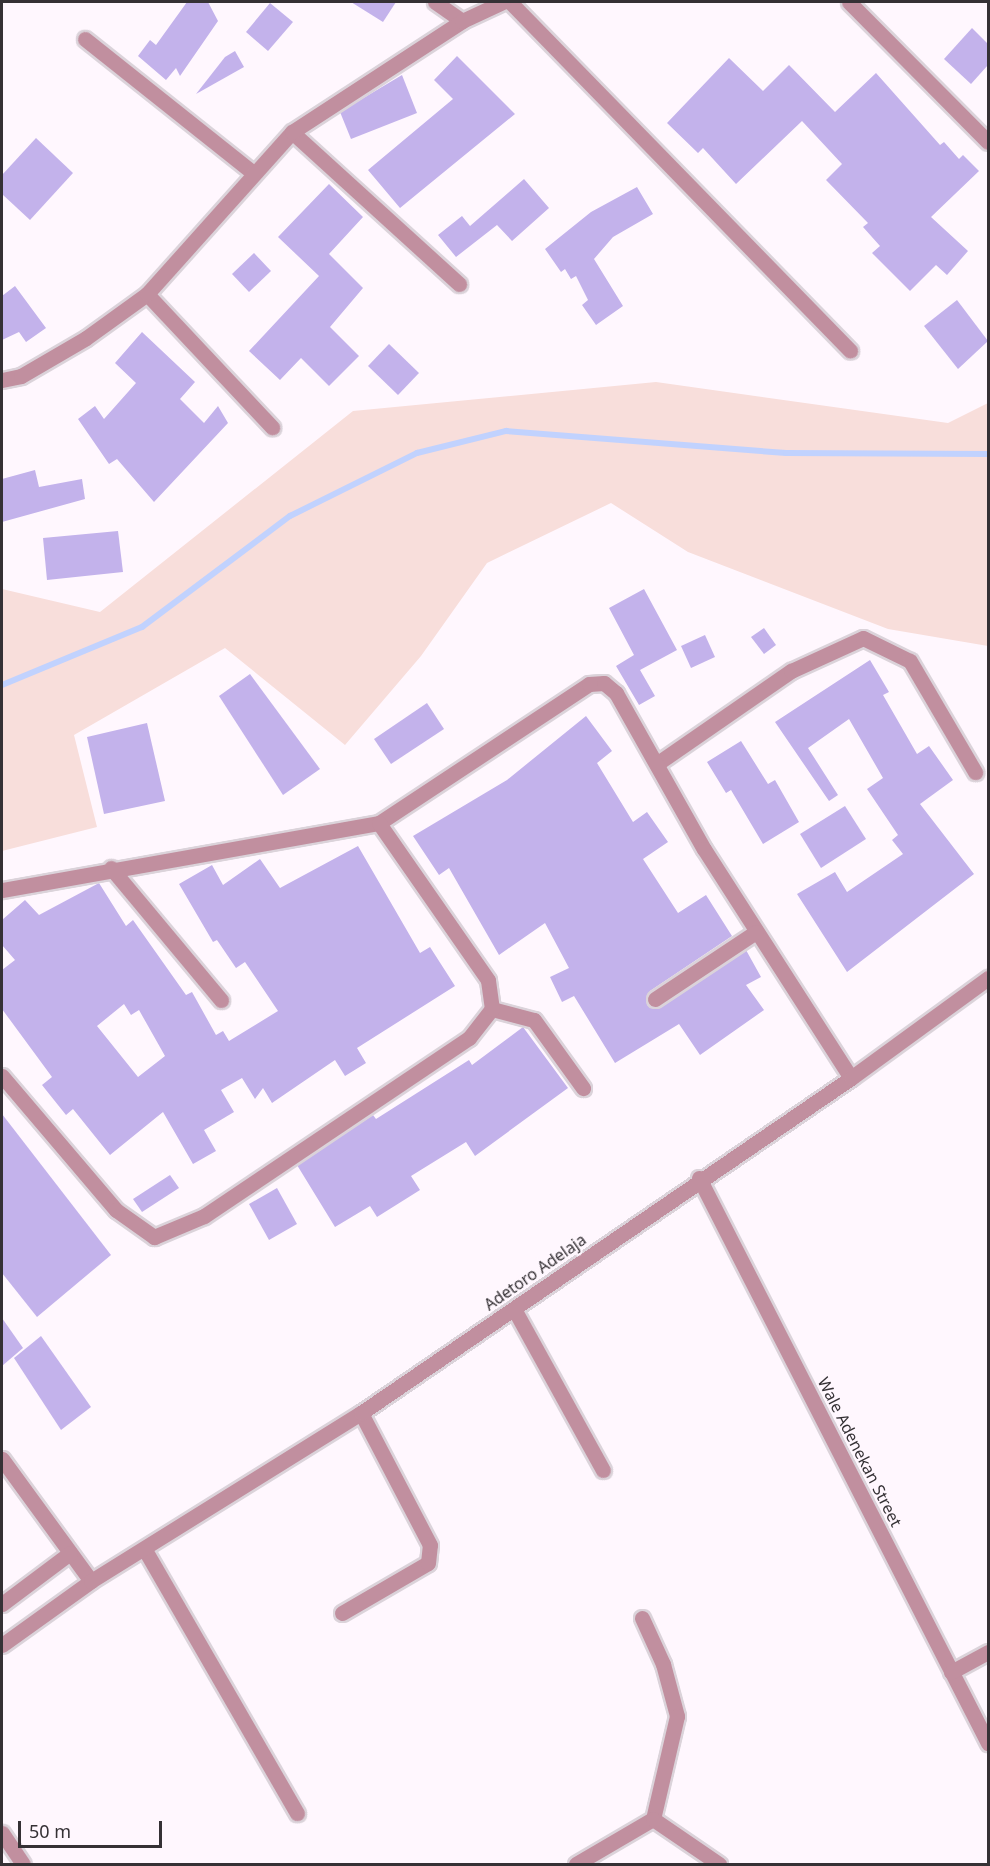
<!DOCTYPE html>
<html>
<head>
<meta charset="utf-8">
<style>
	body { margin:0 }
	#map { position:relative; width:990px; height:1866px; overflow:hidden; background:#fff7fe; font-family:"Noto Sans",sans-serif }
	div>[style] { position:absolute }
	.green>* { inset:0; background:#f8dedb }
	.stream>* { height:6px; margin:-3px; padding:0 3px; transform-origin:3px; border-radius:3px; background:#c1d2fe }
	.building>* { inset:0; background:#c3b2eb }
	.roads { filter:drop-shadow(2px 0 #dbd3da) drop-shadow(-2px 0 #dbd3da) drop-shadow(0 2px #dbd3da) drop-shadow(0 -2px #dbd3da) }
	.minor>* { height:15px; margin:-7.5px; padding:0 7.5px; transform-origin:7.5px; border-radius:7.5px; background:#c18f9f }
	span { translate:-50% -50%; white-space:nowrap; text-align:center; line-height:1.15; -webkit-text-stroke:4.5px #fff7fe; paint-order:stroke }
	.street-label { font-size:16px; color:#353135 }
	.frame { position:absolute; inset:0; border:3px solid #353135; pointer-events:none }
	.scale { position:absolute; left:18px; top:1821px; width:144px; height:27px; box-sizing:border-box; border:3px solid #353135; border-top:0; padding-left:8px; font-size:18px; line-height:21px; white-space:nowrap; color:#353135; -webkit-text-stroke:4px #fff7fe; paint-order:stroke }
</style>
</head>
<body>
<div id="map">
	<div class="green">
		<div style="clip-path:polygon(656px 382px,948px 423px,988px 403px,988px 646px,888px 629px,688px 552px,611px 503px,487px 563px,421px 656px,345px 745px,225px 648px,74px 735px,97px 827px,2px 851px,2px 589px,100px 612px,353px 411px)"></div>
	</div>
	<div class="stream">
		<div style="left:2px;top:685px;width:152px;rotate:-22.5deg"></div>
		<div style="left:142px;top:627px;width:185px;rotate:-36.9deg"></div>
		<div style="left:290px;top:516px;width:142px;rotate:-26.4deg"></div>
		<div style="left:417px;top:453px;width:92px;rotate:-13.9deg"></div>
		<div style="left:506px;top:431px;width:281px;rotate:4.5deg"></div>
		<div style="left:786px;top:453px;width:202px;rotate:0.3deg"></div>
	</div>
	<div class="building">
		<div style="clip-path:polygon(187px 2px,208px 2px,218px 21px,180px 76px,176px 68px,166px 80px,138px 56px,150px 40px,156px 45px)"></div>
		<div style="clip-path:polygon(351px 2px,396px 2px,383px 22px)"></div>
		<div style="clip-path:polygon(270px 3px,293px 22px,268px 51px,246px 32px)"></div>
		<div style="clip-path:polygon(972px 28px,988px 44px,988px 65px,971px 84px,944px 59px)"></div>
		<div style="clip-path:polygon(235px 51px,244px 67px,196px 94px,225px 57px)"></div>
		<div style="clip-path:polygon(457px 56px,515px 114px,400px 208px,368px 170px,453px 99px,434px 80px)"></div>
		<div style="clip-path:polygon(729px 58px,763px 91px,789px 65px,835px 112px,876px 73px,940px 145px,944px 142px,959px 159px,963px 155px,979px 171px,931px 217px,968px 251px,947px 275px,936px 265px,910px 291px,872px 253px,880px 246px,863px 227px,868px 223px,826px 180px,842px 164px,802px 121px,736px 184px,703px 148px,698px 153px,667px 123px)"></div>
		<div style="clip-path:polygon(402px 75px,417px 113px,351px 139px,340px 112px)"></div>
		<div style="clip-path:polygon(36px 138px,73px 173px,30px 220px,2px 194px,2px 175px)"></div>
		<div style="clip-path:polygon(524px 179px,549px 208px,512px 241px,497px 225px,456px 257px,438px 235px,462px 216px,470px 226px)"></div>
		<div style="clip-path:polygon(329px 184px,363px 217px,329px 254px,363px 288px,330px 327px,359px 356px,329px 386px,301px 358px,280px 380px,249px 351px,319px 276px,278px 237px)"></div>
		<div style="clip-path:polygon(637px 187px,653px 214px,613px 237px,594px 259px,623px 306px,596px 325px,582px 305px,588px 300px,576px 276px,571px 279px,565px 269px,561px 272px,545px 249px,591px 212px)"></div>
		<div style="clip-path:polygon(254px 253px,271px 271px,249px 292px,232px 274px)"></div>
		<div style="clip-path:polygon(15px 286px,46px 328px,26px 342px,19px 332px,2px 340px,2px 296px)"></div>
		<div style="clip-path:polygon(957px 300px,988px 341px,958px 369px,924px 326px)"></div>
		<div style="clip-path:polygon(142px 332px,195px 382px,180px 399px,204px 423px,218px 406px,228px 423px,154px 502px,117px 459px,109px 464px,78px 419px,95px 406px,104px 419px,136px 383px,115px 363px)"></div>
		<div style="clip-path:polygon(389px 344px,419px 373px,398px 395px,368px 366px)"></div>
		<div style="clip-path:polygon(35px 470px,39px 487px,82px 479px,85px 499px,2px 522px,2px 479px)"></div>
		<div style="clip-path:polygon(118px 531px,123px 572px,47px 580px,43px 538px)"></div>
		<div style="clip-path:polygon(644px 589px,677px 650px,640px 670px,655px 696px,639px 705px,616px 666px,634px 655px,609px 608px)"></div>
		<div style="clip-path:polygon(764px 628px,776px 645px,764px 654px,751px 637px)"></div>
		<div style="clip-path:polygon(705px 635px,715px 657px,691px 668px,681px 646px)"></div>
		<div style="clip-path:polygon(870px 660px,889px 692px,883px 695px,917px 754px,929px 746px,953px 780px,920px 804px,974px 874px,847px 972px,797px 894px,835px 872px,847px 892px,903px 854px,892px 840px,898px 835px,867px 789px,883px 778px,849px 719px,808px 748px,838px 795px,829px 801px,775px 722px)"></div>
		<div style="clip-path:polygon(250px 674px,320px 769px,283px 795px,219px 696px)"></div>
		<div style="clip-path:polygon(427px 703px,444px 729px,391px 764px,374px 739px)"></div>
		<div style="clip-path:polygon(586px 716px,612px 751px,597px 763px,633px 822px,647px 812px,668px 842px,643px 859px,678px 913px,706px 895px,732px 936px,650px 991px,647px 1005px,660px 1007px,746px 950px,761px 977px,746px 985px,764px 1010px,700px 1055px,679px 1024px,615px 1063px,574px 996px,562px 1002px,550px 977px,569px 968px,545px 923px,499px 955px,449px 868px,439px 875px,413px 836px,507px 780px)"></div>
		<div style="clip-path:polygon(147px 723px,165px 801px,104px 814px,87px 737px)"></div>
		<div style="clip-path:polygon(741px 741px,768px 784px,775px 780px,799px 822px,763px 844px,731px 790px,726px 793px,707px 762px)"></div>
		<div style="clip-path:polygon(845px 806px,866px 839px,821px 868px,800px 834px)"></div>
		<div style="clip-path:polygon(evenodd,358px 846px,420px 953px,430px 947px,455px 986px,357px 1048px,366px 1063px,345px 1076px,335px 1060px,272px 1103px,263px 1088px,255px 1099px,242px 1078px,221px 1090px,234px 1112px,204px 1130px,216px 1151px,193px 1164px,163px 1112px,110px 1155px,73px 1109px,66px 1115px,42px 1085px,52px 1077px,2px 1009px,2px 970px,15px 960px,2px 945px,2px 920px,25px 900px,39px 915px,99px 883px,126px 926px,133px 920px,186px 995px,192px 992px,216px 1035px,223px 1031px,229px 1041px,278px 1011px,245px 962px,236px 968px,217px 940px,213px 942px,179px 884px,212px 865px,223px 885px,260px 859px,280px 888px,358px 846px,124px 1004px,131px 1015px,139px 1010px,165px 1056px,138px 1077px,97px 1026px,124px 1004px)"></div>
		<div style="clip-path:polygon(523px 1027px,568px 1088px,475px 1156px,466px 1142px,411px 1176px,420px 1190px,377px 1217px,370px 1206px,335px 1227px,297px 1165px,373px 1115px,376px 1119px,469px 1060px,472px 1065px)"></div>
		<div style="clip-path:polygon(2px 1114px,111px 1255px,37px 1317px,2px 1273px)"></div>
		<div style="clip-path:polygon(170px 1175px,179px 1188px,142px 1212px,133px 1199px)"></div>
		<div style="clip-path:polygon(277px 1188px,297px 1224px,269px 1240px,249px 1204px)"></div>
		<div style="clip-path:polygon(2px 1318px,23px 1348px,2px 1366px)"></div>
		<div style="clip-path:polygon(41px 1336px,91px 1407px,61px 1430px,14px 1358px)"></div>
	</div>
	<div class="roads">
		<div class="minor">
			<div style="left:435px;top:2px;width:33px;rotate:35deg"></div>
			<div style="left:510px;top:2px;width:487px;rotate:45.7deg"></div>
			<div style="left:849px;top:2px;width:197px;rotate:45.2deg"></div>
			<div style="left:85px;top:39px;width:213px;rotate:38.5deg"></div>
			<div style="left:292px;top:132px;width:226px;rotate:42.3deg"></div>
			<div style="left:147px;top:294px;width:183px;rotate:46.8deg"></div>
			<div style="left:2px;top:380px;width:19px;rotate:-12deg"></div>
			<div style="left:21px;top:376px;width:75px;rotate:-30.3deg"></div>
			<div style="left:86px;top:338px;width:75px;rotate:-35.8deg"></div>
			<div style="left:147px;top:294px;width:217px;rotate:-48.2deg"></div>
			<div style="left:292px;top:132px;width:203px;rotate:-33.1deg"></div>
			<div style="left:462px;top:21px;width:45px;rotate:-24.9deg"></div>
			<div style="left:658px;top:763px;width:162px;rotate:-34.7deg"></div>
			<div style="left:791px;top:671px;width:79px;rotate:-24.6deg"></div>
			<div style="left:863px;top:638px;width:52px;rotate:26.1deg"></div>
			<div style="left:910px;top:661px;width:129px;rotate:59.6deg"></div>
			<div style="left:111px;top:868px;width:172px;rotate:50.2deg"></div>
			<div style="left:2px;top:890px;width:383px;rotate:-10.1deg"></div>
			<div style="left:379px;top:823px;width:252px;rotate:-33.5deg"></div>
			<div style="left:589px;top:684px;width:15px;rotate:-4deg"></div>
			<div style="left:604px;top:683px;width:16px;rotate:40deg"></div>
			<div style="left:616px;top:693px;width:179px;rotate:60.6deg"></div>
			<div style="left:704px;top:849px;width:272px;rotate:57.3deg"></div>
			<div style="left:655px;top:999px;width:121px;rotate:-33.6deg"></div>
			<div style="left:492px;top:1009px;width:43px;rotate:14.7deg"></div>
			<div style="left:534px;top:1020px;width:84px;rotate:54.2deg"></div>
			<div style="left:2px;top:1076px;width:176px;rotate:49.6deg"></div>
			<div style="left:116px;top:1210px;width:47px;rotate:35.4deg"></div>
			<div style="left:154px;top:1237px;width:54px;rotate:-22.8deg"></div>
			<div style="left:204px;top:1216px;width:319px;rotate:-33.9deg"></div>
			<div style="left:469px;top:1038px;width:37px;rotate:-52deg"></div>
			<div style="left:492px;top:1009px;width:29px;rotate:-98deg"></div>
			<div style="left:488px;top:980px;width:191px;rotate:-124.8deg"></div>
			<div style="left:699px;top:1178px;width:635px;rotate:62.91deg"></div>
			<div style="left:514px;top:1309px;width:184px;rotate:61.1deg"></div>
			<div style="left:2px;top:1459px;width:151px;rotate:53.9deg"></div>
			<div style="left:145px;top:1550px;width:304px;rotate:60deg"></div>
			<div style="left:2px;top:1604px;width:85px;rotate:-36.9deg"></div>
			<div style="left:342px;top:1613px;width:99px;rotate:-30.2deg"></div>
			<div style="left:428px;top:1563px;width:18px;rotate:-84deg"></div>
			<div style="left:430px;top:1545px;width:149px;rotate:-117.6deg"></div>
			<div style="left:642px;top:1618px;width:51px;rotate:65.5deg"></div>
			<div style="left:663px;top:1664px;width:54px;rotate:74.9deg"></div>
			<div style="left:677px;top:1716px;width:106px;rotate:103.1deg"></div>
			<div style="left:2px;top:1645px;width:110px;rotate:-35.7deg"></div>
			<div style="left:91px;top:1581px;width:318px;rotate:-31.9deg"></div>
			<div style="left:361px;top:1413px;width:594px;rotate:-34.36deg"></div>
			<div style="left:851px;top:1078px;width:170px;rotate:-36.1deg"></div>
			<div style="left:951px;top:1672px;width:42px;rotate:-28.4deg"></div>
			<div style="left:2px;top:1833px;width:37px;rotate:56deg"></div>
			<div style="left:576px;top:1864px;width:89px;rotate:-30.3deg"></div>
			<div style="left:653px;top:1819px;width:80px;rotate:34.3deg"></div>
		</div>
	</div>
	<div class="street-label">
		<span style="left:535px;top:1272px;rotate:-35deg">Adetoro Adelaja</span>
		<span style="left:860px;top:1452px;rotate:63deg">Wale Adenekan Street</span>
	</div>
	<div class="frame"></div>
	<div class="scale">50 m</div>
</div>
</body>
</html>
